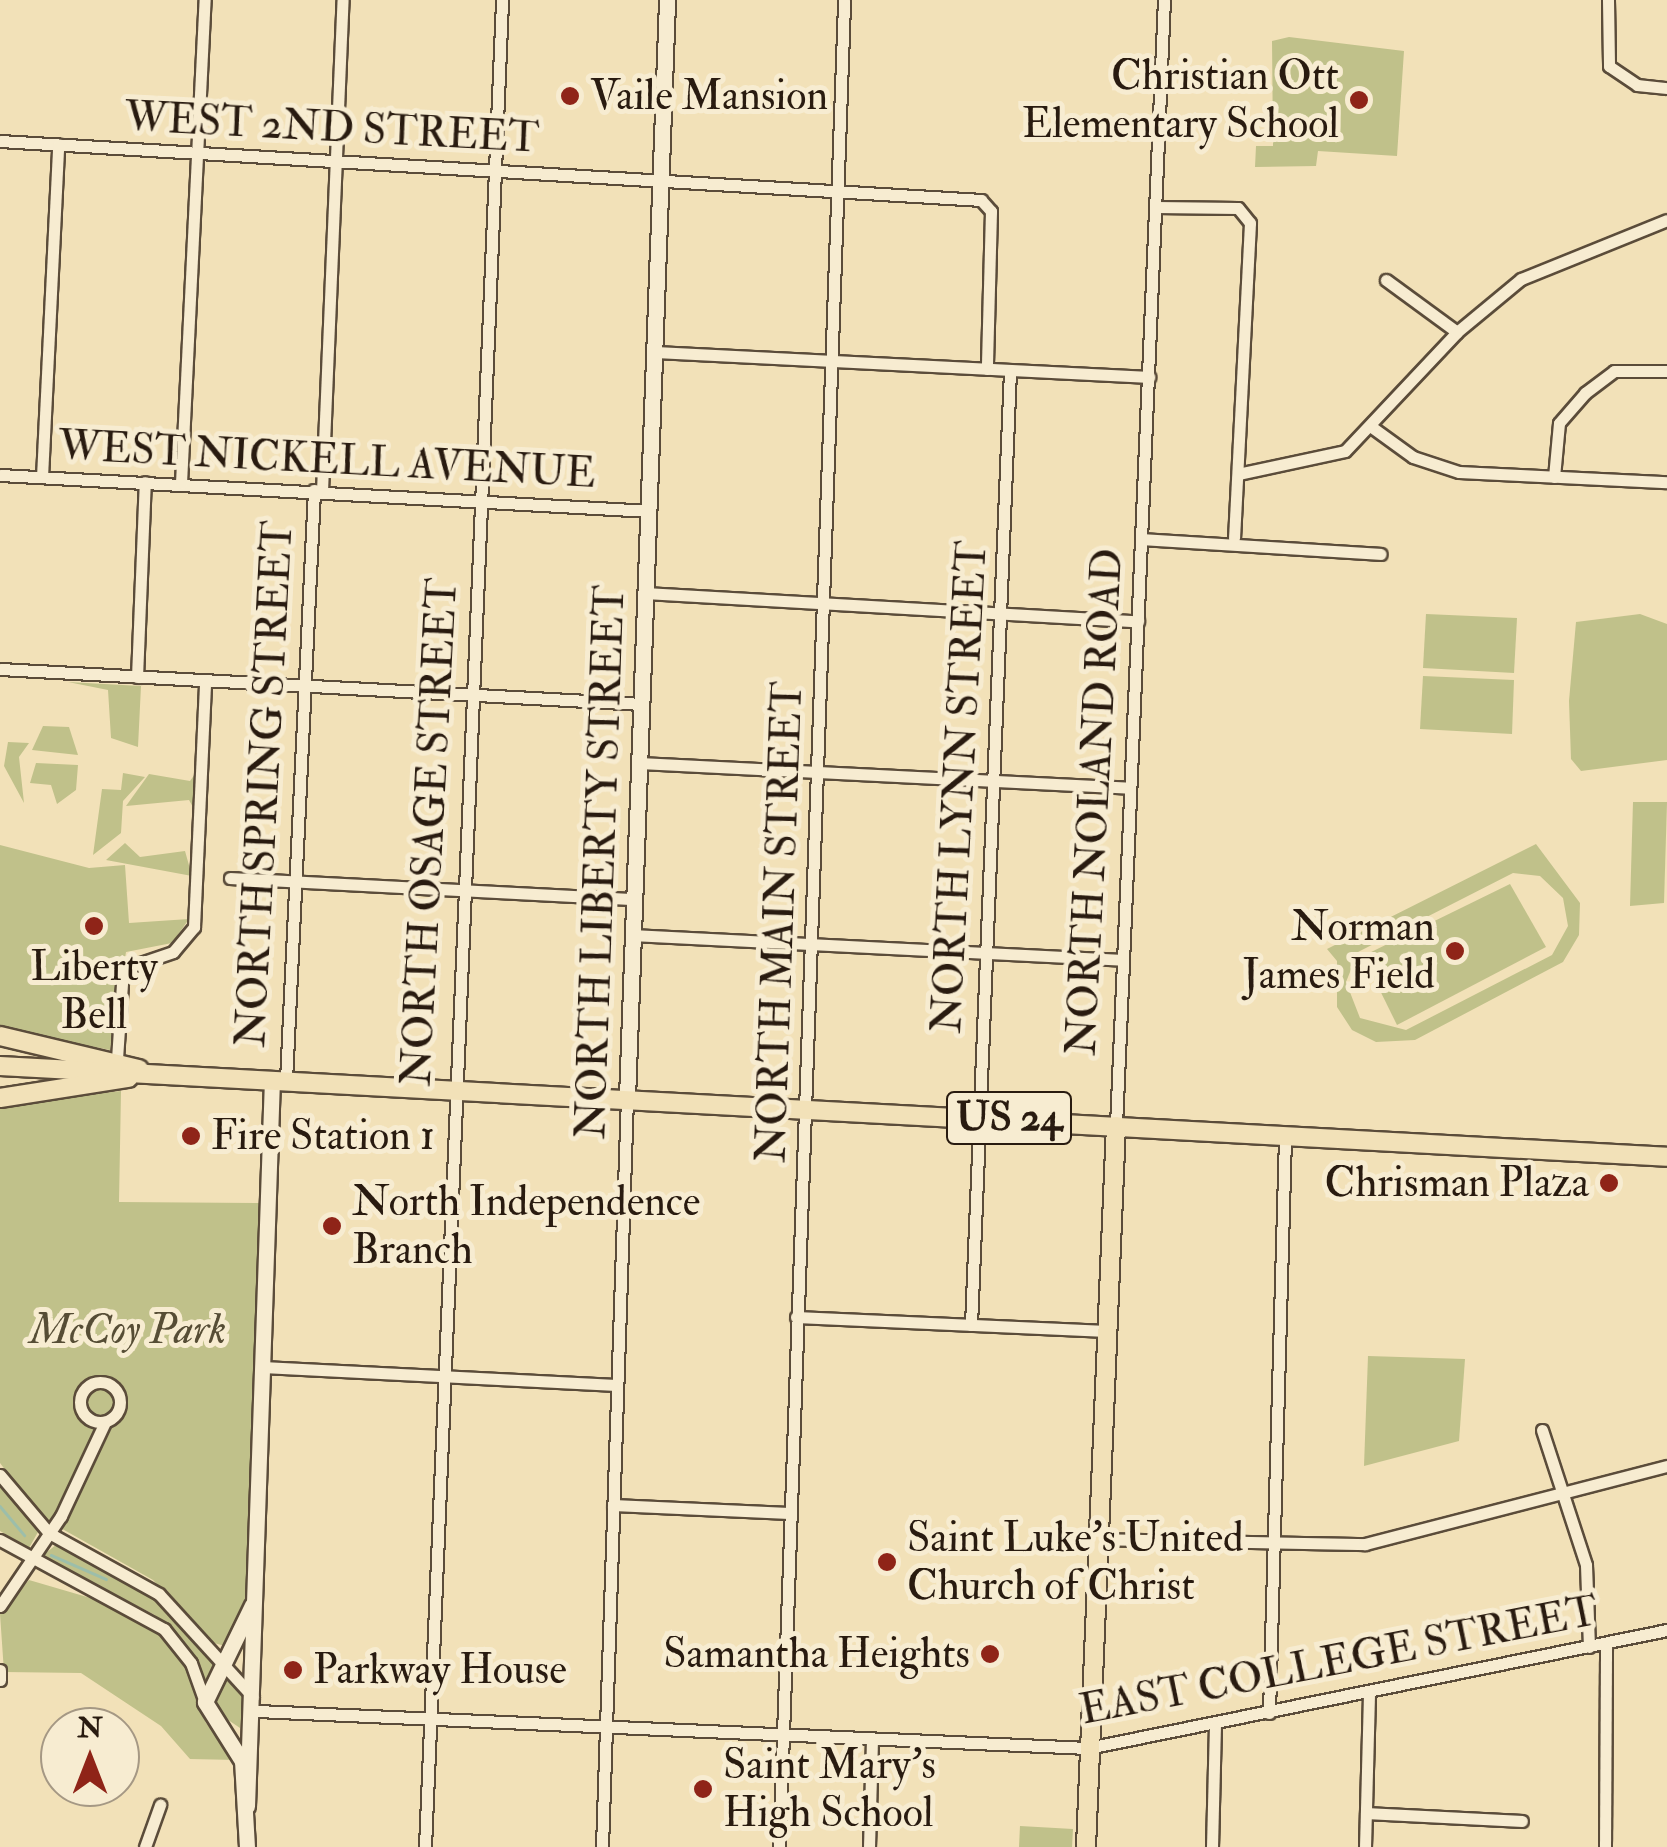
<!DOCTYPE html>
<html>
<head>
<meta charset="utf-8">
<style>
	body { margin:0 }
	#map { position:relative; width:1667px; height:1847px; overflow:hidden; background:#f2e1b8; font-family:"IM FELL Double Pica",serif }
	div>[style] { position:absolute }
	.green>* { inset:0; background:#c0c18a }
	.stream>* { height:2.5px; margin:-1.25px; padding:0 1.25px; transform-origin:1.25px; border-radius:1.25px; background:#9cbeaa }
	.roads { filter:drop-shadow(2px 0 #5b4c3a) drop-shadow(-2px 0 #5b4c3a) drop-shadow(0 2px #5b4c3a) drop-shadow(0 -2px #5b4c3a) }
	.street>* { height:11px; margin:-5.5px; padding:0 5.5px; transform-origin:5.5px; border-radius:5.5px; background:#f7ecd1 }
	.street>.ring { margin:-5.5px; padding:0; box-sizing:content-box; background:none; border:11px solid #f7ecd1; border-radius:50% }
	.secondary>* { height:15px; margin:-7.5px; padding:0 7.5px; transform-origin:7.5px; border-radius:7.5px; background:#f7ecd1 }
	.primary>* { height:18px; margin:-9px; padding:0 9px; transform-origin:9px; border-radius:9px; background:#f2e1b8 }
	.dots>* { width:28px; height:28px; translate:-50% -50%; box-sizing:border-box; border:5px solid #f7ecd1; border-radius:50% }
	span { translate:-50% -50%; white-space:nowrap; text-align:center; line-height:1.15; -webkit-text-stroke:10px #f7ecd1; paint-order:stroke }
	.shield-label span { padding:2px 8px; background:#f7ecd1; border:2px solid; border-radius:8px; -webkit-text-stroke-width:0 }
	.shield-label { font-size:40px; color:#291b10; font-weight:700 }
	.poi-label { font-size:42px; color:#291b10 }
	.right { translate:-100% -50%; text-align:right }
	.left { translate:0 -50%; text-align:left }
	.street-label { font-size:42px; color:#291b10 }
	.park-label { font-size:42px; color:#564d35; font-style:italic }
	.north { position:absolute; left:40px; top:1707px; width:100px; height:100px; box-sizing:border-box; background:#f7ecd1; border:2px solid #a59884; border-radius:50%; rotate:0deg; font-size:28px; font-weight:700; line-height:40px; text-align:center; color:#291b10 }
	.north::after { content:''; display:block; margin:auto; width:35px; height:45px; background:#8f2418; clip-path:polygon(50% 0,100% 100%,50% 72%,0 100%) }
</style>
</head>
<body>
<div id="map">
	<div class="green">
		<div style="clip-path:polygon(1289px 37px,1404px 51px,1397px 156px,1318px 151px,1316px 166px,1255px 167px,1256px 146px,1273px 146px,1272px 41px)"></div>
		<div style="clip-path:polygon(1426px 614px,1517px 618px,1514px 673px,1423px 668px)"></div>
		<div style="clip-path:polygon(1640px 614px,1667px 624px,1667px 760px,1581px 771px,1571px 759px,1569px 701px,1576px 622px)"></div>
		<div style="clip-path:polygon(1423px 676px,1514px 680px,1512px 734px,1420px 729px)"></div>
		<div style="clip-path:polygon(68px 682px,141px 686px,138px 747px,111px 738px,108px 690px)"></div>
		<div style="clip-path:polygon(43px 726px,69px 727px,78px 755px,32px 750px)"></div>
		<div style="clip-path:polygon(8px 742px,29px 743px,19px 757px,24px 803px,4px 766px)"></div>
		<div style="clip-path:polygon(36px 763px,78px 765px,76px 790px,57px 804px,51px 785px,30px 783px)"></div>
		<div style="clip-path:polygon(123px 773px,145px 777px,123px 801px,121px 833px,93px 855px,102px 789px,121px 790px)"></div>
		<div style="clip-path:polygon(149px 774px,190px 781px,195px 774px,194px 809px,189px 800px,126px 806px)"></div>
		<div style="clip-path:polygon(1633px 802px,1667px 802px,1664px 903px,1630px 906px)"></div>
		<div style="clip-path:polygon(125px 843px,140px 857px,185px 851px,192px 876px,106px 860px)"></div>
		<div style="clip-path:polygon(evenodd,1536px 844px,1580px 903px,1579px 935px,1563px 962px,1415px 1040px,1376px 1042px,1352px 1030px,1337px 1007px,1337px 961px,1327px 949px,1536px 844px,1513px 873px,1540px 876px,1563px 898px,1568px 926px,1552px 955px,1406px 1030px,1360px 1018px,1346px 982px,1358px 952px,1513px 873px)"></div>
		<div style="clip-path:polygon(0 845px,89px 868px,125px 865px,129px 923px,189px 919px,172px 943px,126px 952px,110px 1050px,0 1028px)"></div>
		<div style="clip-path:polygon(1510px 884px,1546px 947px,1397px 1025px,1363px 956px)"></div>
		<div style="clip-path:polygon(121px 1091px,119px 1202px,260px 1203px,247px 1608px,225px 1646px,210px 1642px,153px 1580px,41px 1517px,0 1463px,0 1104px)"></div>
		<div style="clip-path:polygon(1368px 1356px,1465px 1359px,1459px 1441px,1364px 1466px)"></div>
		<div style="clip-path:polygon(0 1486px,38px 1532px,29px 1548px,0 1531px)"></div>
		<div style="clip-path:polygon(57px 1544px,151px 1593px,216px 1665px,207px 1687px,155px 1615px,41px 1557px)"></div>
		<div style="clip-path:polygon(29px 1580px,111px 1604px,154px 1628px,183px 1661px,206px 1723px,237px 1760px,190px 1759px,161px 1726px,81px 1673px,4px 1672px,0 1614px)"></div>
		<div style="clip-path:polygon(229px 1677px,245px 1692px,240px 1728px,215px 1711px,216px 1690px)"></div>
		<div style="clip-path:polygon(1020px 1826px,1073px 1829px,1072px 1847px,1019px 1847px)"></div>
	</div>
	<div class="stream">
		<div style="left:0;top:1506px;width:38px;rotate:50deg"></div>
		<div style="left:51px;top:1555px;width:60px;rotate:23.6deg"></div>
	</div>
	<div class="roads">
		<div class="street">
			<div style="left:1608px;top:0;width:66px;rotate:89.1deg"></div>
			<div style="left:1609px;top:66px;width:34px;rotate:34deg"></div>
			<div style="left:1637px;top:85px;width:30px;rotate:6deg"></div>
			<div style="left:0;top:141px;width:983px;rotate:3.44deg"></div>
			<div style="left:981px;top:200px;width:15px;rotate:48deg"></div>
			<div style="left:991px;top:211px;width:158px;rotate:91.5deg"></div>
			<div style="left:1156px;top:207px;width:82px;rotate:0.7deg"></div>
			<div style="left:1238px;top:208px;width:19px;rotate:51deg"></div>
			<div style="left:1250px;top:223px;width:315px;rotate:92.9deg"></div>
			<div style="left:1386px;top:280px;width:88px;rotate:36.2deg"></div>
			<div style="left:656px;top:352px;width:494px;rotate:2.9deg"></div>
			<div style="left:1373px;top:428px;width:49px;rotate:35.9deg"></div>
			<div style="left:1413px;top:457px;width:48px;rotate:18.1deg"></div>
			<div style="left:1459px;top:472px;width:208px;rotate:2.8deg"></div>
			<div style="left:1238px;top:474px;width:109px;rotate:-12.1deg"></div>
			<div style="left:1345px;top:451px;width:163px;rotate:-46.7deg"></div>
			<div style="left:1457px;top:332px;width:83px;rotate:-39.6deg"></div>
			<div style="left:1521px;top:279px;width:157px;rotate:-22deg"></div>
			<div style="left:0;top:475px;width:650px;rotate:3.17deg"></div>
			<div style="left:42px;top:477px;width:333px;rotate:-87.2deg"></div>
			<div style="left:1554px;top:477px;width:54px;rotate:-84.7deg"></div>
			<div style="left:1559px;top:423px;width:40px;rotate:-49deg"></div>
			<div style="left:1585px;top:393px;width:36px;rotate:-37deg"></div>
			<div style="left:1614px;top:371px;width:53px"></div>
			<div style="left:181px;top:483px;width:484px;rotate:-87.2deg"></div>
			<div style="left:322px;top:491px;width:491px;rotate:-87.6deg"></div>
			<div style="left:1142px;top:539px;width:239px;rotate:3.6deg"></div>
			<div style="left:646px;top:593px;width:493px;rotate:3.3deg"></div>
			<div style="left:0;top:669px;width:643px;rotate:3.12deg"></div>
			<div style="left:137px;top:677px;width:195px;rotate:-87.7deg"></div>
			<div style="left:640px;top:763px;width:490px;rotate:2.9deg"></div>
			<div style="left:230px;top:878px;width:405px;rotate:3deg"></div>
			<div style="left:632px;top:935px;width:491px;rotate:2.9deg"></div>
			<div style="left:117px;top:1059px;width:90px;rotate:-86.2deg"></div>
			<div style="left:123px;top:969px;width:53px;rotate:-18.8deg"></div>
			<div style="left:173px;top:952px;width:33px;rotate:-50deg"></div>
			<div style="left:194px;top:927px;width:246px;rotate:-87.4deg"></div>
			<div style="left:286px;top:1080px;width:591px;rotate:-87.28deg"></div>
			<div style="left:1116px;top:1126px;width:1127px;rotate:-87.56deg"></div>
			<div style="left:796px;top:1317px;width:311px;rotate:2.6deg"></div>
			<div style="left:971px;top:1325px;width:955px;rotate:-87.66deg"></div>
			<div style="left:263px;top:1367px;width:353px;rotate:2.9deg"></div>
			<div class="ring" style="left:80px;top:1382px;width:29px;height:29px"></div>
			<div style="left:1542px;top:1430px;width:142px;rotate:71.9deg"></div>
			<div style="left:1586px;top:1565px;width:82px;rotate:87.9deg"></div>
			<div style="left:0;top:1475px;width:76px;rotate:49.8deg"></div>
			<div style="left:49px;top:1533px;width:126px;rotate:29deg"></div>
			<div style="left:159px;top:1594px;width:139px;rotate:47.6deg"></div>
			<div style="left:613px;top:1505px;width:176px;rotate:2.6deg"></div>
			<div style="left:1096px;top:1539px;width:269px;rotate:1.1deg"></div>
			<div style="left:1365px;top:1544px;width:312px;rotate:-14.5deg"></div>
			<div style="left:0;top:1540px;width:187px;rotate:28.5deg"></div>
			<div style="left:164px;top:1629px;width:43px;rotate:51.5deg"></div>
			<div style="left:191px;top:1663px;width:41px;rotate:70.3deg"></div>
			<div style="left:0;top:1606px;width:109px;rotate:-55.9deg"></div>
			<div style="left:61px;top:1516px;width:104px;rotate:-64.9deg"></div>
			<div style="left:0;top:1670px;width:10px;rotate:90deg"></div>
			<div style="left:257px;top:1711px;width:832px;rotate:2.55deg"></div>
			<div style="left:1088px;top:1748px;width:591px;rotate:-11.52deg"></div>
			<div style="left:1269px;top:1713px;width:578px;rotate:-88.41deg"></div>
			<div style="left:1366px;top:1813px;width:156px;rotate:2.9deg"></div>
			<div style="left:145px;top:1847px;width:45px;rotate:-70.3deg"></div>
			<div style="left:425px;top:1847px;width:1849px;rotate:-87.61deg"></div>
			<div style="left:602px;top:1847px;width:749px;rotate:-88.09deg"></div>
			<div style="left:779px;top:1847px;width:1848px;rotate:-87.98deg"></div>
			<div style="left:869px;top:1847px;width:107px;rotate:-88.4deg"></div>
			<div style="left:1212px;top:1847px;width:123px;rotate:-88.6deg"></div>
			<div style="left:1365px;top:1847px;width:152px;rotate:-88.5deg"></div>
			<div style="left:1605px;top:1847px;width:204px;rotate:-89.7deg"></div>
		</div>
		<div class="secondary">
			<div style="left:627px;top:1098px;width:1099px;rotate:-87.91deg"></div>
			<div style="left:247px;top:1806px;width:726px;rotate:-88.03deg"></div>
			<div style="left:247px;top:1847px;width:86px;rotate:-93.3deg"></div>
			<div style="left:242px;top:1761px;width:70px;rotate:-122.1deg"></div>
			<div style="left:205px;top:1702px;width:108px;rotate:-64.1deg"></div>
		</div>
		<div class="primary">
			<div style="left:0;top:1036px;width:143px;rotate:13.4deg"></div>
			<div style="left:0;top:1066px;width:1669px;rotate:3.12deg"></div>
			<div style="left:0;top:1098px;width:130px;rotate:-8.9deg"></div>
			<div style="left:1086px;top:1847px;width:722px;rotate:-87.62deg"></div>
		</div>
	</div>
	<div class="dots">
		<div style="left:570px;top:96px;background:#8f2418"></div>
		<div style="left:1359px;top:100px;background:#8f2418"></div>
		<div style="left:94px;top:926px;background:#8f2418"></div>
		<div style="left:1455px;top:951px;background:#8f2418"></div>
		<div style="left:191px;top:1136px;background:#8f2418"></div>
		<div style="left:1609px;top:1183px;background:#8f2418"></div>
		<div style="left:332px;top:1226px;background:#8f2418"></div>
		<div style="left:887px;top:1562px;background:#8f2418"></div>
		<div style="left:990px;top:1654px;background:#8f2418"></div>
		<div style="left:293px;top:1670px;background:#8f2418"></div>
		<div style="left:703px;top:1789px;background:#8f2418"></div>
	</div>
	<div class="shield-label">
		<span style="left:1009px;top:1118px">US 24</span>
	</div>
	<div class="poi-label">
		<span class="right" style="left:1339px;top:100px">Christian Ott<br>Elementary School</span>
		<span class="left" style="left:590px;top:96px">Vaile Mansion</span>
		<span class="right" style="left:1435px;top:951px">Norman<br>James Field</span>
		<span style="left:94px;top:991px">Liberty<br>Bell</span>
		<span class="left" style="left:211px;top:1136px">Fire Station 1</span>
		<span class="right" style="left:1589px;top:1183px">Chrisman Plaza</span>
		<span class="left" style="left:352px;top:1226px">North Independence<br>Branch</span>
		<span class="left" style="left:907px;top:1562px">Saint Luke's United<br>Church of Christ</span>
		<span class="right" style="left:970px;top:1654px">Samantha Heights</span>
		<span class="left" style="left:313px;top:1670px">Parkway House</span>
		<span class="left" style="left:723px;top:1789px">Saint Mary's<br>High School</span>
	</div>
	<div class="street-label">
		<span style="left:332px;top:128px;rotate:3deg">WEST 2ND STREET</span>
		<span style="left:327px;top:460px;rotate:3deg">WEST NICKELL AVENUE</span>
		<span style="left:265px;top:784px;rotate:-87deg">NORTH SPRING STREET</span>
		<span style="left:960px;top:787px;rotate:-87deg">NORTH LYNN STREET</span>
		<span style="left:1095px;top:802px;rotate:-87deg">NORTH NOLAND ROAD</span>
		<span style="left:430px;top:832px;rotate:-87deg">NORTH OSAGE STREET</span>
		<span style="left:601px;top:862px;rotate:-88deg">NORTH LIBERTY STREET</span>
		<span style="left:780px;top:922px;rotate:-88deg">NORTH MAIN STREET</span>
		<span style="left:1339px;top:1661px;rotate:-11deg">EAST COLLEGE STREET</span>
	</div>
	<div class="park-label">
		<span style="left:128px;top:1330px">McCoy Park</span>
	</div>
	<div class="north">N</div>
</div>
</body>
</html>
